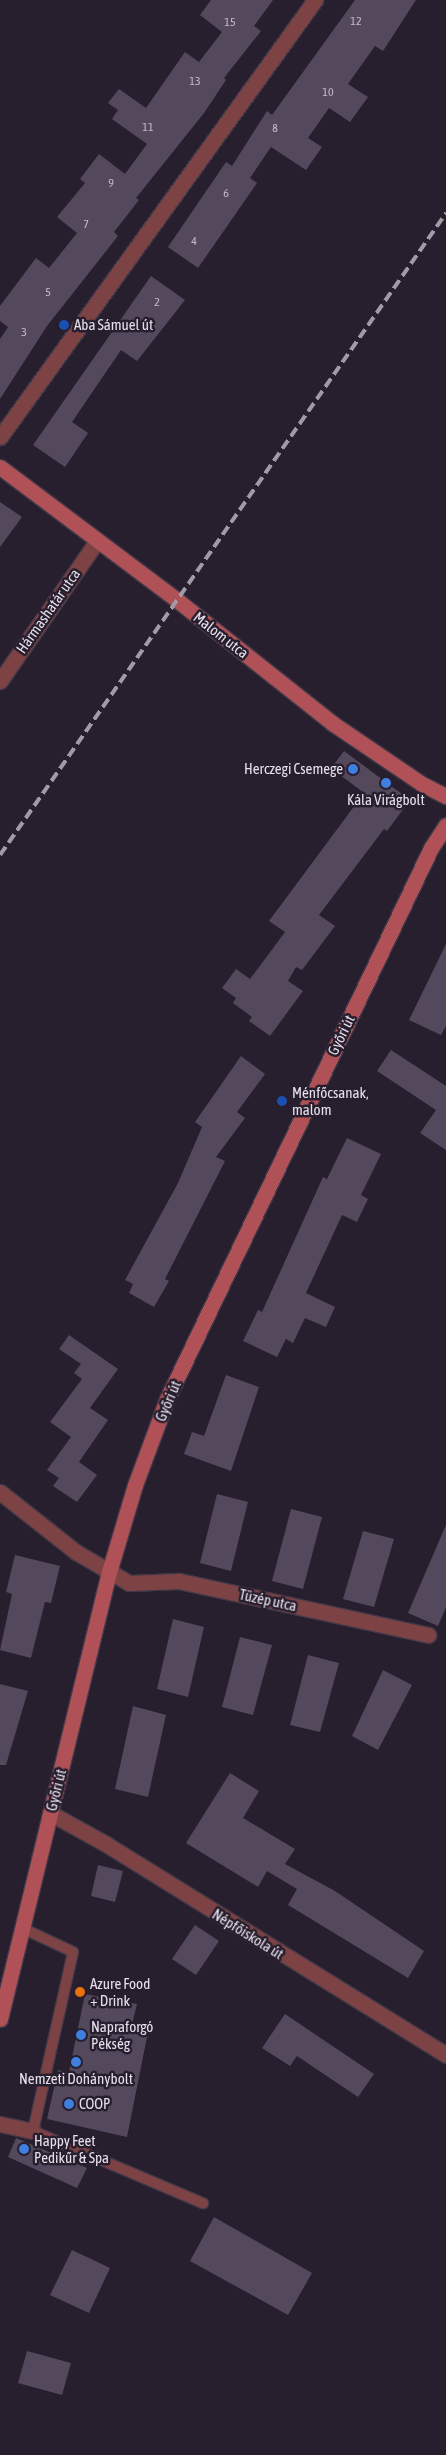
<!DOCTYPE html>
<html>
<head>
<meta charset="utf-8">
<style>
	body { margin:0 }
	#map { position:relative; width:446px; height:2455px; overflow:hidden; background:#271e2e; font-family:"Asap Condensed",sans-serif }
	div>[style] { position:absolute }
	.building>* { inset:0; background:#54495c }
	.roads { filter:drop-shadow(1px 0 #423948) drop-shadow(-1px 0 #423948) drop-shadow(0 1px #423948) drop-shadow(0 -1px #423948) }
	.lane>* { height:10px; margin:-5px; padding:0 5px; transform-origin:5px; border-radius:5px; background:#7d4244 }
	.street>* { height:15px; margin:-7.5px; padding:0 7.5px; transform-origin:7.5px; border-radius:7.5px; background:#7d4244 }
	.secondary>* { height:15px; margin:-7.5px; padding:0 7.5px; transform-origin:7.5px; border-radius:7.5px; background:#af5157 }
	.rail>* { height:4px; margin-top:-2px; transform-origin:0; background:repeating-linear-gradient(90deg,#a29aa8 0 10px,transparent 0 15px) }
	.dots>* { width:14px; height:14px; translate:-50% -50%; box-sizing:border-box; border:2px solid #271e2e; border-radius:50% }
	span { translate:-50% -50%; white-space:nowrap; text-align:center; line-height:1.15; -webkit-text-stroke:5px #271e2e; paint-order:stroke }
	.number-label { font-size:12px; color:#c2bac7 }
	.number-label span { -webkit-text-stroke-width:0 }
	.poi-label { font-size:15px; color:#e6dfeb }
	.left { translate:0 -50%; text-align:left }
	.right { translate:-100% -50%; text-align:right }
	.street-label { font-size:15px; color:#e6dfeb }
</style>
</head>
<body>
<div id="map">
	<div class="building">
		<div style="clip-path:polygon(211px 0,273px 0,254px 26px,261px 31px,224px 78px,226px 80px,204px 113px,136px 198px,139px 200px,114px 232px,118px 236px,47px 326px,0 399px,0 339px,8px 327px,0 321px,0 306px,36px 258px,49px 268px,77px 233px,57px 217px,85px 183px,80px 179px,99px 154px,125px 174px,147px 144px,112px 119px,118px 110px,108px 103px,119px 89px,146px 108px,185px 52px,199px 62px,222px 32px,200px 15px)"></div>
		<div style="clip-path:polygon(355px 0,416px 0,383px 51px,375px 46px,348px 84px,368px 97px,350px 122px,329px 108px,308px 138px,322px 147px,306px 170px,271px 147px,250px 178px,257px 183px,198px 268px,168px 247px,226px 162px,232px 166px,267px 111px,272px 115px)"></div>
		<div style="clip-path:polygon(151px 276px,185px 300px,137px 361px,121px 350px,72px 422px,88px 433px,65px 467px,33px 445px)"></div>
		<div style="clip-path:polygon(0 502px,22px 517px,0 547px)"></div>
		<div style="clip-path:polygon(344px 751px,410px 800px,387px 831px,384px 829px,319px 915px,335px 926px,302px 970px,296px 967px,288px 981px,303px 991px,270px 1036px,249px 1021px,252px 1017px,233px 1003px,236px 998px,222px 988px,236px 969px,250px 979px,285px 932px,269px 921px,364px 793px,331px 768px)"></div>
		<div style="clip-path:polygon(446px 944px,446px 1026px,441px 1035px,409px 1020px)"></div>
		<div style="clip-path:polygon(391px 1050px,446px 1086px,446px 1150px,420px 1133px,436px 1110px,377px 1071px)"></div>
		<div style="clip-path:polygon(241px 1056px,265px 1074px,237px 1112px,245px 1118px,216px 1157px,225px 1161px,165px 1279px,169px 1281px,154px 1307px,129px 1293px,133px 1284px,125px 1280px,178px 1183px,202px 1127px,195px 1122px)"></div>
		<div style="clip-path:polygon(347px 1138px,381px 1154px,361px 1195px,368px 1199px,357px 1222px,342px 1215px,306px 1293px,335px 1307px,326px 1327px,305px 1318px,293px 1343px,286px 1339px,277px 1357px,243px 1341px,258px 1310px,262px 1312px,323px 1177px,327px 1179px)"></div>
		<div style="clip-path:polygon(69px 1335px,118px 1369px,90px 1408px,108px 1420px,79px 1462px,97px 1475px,77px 1502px,53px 1486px,59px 1478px,47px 1470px,71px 1437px,50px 1422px,82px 1379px,74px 1373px,81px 1364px,59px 1349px)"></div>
		<div style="clip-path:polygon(226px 1375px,259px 1387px,231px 1471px,184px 1454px,192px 1432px,204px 1436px)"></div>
		<div style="clip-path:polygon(217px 1494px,248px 1502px,231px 1571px,200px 1563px)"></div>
		<div style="clip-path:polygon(291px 1509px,322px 1517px,303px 1589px,272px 1581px)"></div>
		<div style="clip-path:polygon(446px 1525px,446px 1607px,438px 1626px,408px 1613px)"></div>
		<div style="clip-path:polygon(363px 1531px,394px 1539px,374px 1607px,343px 1599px)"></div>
		<div style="clip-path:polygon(15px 1555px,60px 1566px,51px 1603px,45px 1602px,31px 1658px,0 1650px,12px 1594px,6px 1592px)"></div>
		<div style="clip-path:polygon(173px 1619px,204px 1627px,188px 1697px,157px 1689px)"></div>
		<div style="clip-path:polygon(240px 1637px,272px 1645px,253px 1715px,222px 1707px)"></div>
		<div style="clip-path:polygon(308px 1655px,339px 1663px,320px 1732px,290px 1725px)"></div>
		<div style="clip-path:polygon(383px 1670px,412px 1685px,378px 1750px,352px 1736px)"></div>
		<div style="clip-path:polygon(0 1684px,28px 1691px,6px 1765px,0 1765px)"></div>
		<div style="clip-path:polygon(133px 1706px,166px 1715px,148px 1797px,115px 1789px)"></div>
		<div style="clip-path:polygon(230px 1773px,259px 1791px,243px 1818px,295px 1849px,285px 1864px,335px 1891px,424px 1951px,408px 1978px,288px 1905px,297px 1889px,267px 1871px,258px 1887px,186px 1843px)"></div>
		<div style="clip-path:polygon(98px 1865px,123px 1871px,115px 1902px,91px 1896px)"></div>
		<div style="clip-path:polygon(195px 1925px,219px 1941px,196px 1975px,172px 1959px)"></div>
		<div style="clip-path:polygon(85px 1994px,137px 2004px,132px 2024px,149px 2027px,127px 2137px,47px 2119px,58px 2070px,69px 2072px)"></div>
		<div style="clip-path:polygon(285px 2014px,374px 2074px,358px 2097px,297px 2056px,290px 2066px,262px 2048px)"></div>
		<div style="clip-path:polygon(16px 2138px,87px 2168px,77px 2188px,8px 2157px)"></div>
		<div style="clip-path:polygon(214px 2217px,312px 2273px,288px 2315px,190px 2261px)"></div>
		<div style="clip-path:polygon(72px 2250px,110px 2268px,89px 2313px,50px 2295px)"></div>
		<div style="clip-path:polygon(27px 2351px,71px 2363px,62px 2395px,18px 2383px)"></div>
	</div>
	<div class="roads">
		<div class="lane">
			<div style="left:22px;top:1928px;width:56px;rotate:25.2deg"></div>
			<div style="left:73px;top:1952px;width:183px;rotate:102.6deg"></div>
			<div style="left:33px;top:2131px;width:185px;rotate:23deg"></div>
		</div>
		<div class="street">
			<div style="left:0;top:437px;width:539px;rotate:-54.22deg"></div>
			<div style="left:0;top:681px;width:170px;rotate:-55.3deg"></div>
			<div style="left:0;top:1492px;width:97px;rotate:38.3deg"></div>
			<div style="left:76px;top:1552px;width:61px;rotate:30.3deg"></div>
			<div style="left:129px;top:1583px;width:50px;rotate:-2.3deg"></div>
			<div style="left:179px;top:1581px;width:255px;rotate:12.2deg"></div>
			<div style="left:50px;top:1813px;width:64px;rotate:29deg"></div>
			<div style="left:106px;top:1844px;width:400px;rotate:31.8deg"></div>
			<div style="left:0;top:2124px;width:34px;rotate:12deg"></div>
		</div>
		<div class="secondary">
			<div style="left:0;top:467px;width:221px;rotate:36.9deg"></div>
			<div style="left:177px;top:600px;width:198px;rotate:38.4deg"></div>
			<div style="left:332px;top:723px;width:109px;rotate:34.1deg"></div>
			<div style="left:422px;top:784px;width:27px;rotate:27deg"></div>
			<div style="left:0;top:2019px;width:460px;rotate:-76.3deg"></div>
			<div style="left:109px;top:1572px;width:91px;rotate:-73.4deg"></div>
			<div style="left:135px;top:1485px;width:92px;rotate:-69.6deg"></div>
			<div style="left:167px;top:1399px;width:611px;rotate:-64.4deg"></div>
			<div style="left:431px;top:848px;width:27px;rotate:-57deg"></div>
		</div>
	</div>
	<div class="rail">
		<div style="left:0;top:855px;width:782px;rotate:-55.21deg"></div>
	</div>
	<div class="dots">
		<div style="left:64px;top:325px;background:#1a4fb4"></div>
		<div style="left:353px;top:769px;background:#3f7fe0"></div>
		<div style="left:386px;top:783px;background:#3f7fe0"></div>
		<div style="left:282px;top:1101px;background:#1a4fb4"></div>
		<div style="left:80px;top:1992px;background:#e8710a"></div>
		<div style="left:81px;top:2035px;background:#3f7fe0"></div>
		<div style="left:76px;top:2062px;background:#3f7fe0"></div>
		<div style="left:69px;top:2104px;background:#3f7fe0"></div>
		<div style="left:24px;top:2149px;background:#3f7fe0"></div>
	</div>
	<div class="number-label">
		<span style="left:356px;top:22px">12</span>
		<span style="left:230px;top:23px">15</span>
		<span style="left:195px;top:82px">13</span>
		<span style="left:328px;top:93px">10</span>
		<span style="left:148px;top:128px">11</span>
		<span style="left:275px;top:129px">8</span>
		<span style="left:111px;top:184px">9</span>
		<span style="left:226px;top:194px">6</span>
		<span style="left:86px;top:225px">7</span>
		<span style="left:194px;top:242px">4</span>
		<span style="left:48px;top:293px">5</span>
		<span style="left:157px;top:303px">2</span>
		<span style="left:24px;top:333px">3</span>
	</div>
	<div class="poi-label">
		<span class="left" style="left:74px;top:325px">Aba Sámuel út</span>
		<span class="right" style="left:343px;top:769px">Herczegi Csemege</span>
		<span style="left:386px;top:800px">Kála Virágbolt</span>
		<span class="left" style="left:292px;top:1101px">Ménfőcsanak,<br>malom</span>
		<span class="left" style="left:90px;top:1992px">Azure Food<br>+ Drink</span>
		<span class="left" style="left:91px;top:2035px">Napraforgó<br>Pékség</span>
		<span style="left:76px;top:2079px">Nemzeti Dohánybolt</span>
		<span class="left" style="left:79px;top:2104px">COOP</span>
		<span class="left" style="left:34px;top:2149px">Happy Feet<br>Pedikűr &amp; Spa</span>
	</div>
	<div class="street-label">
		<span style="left:48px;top:611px;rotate:-55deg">Hármashatár utca</span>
		<span style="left:221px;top:635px;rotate:38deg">Malom utca</span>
		<span style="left:341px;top:1035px;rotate:-64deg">Győri út</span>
		<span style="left:168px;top:1401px;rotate:-67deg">Győri út</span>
		<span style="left:268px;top:1600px;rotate:12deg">Tüzép utca</span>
		<span style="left:56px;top:1790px;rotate:-76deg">Győri út</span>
		<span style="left:248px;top:1934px;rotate:32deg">Népfőiskola út</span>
	</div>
</div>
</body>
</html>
